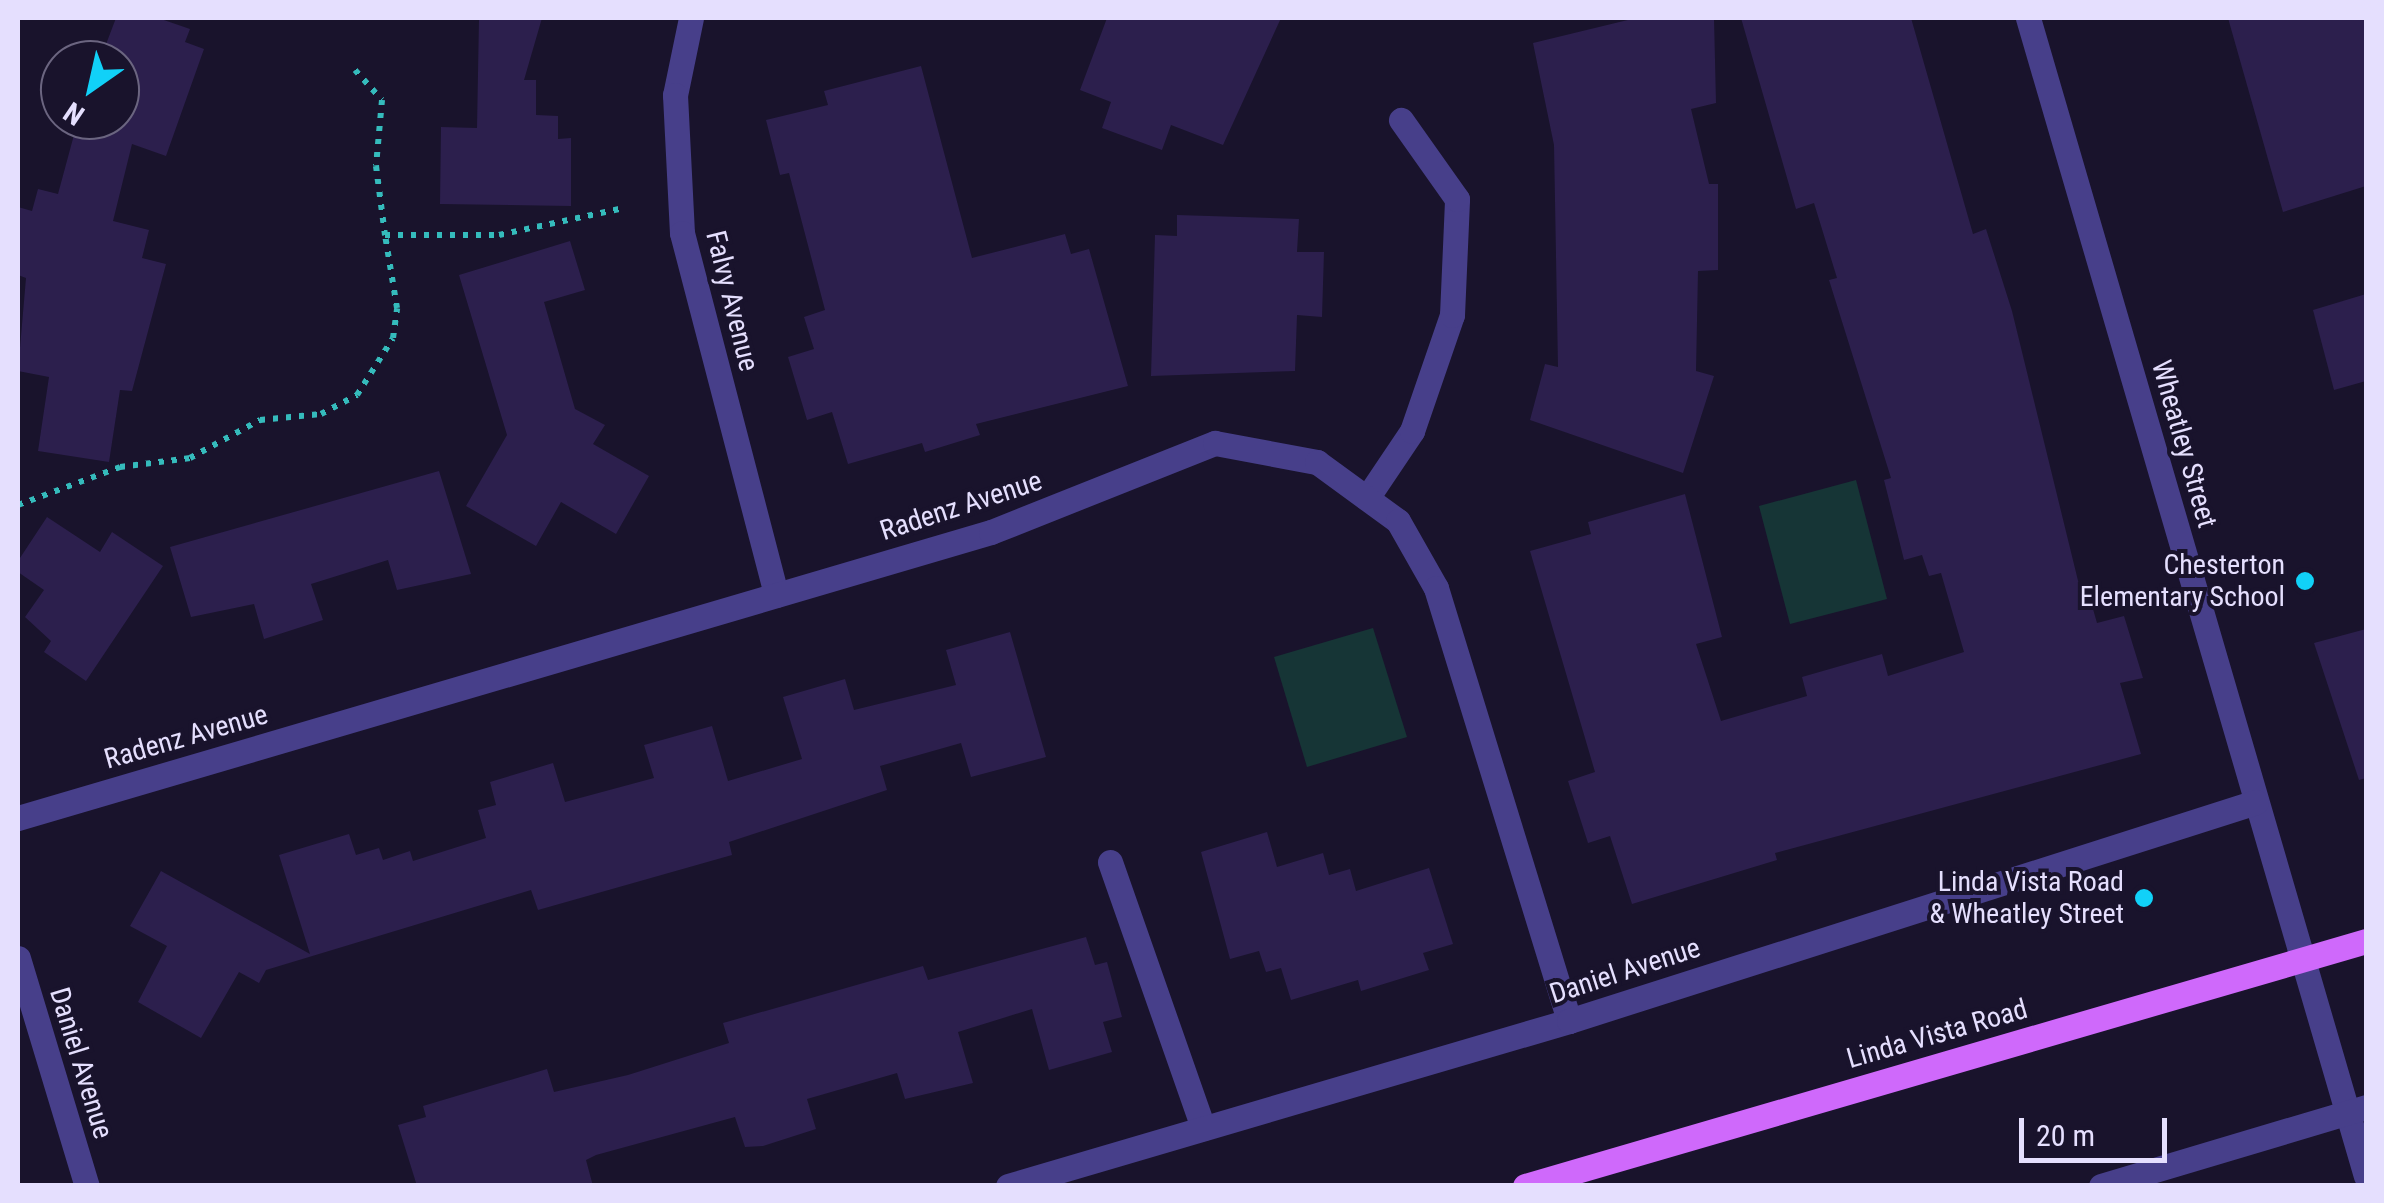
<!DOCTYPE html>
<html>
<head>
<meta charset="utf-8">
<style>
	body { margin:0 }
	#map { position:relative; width:2384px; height:1203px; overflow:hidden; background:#19132c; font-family:"Roboto Condensed",sans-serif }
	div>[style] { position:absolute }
	.green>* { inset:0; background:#163536 }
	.building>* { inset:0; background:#2c1f4d }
	.path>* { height:6px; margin-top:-3px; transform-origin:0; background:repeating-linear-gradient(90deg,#35bbbc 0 5px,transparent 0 13px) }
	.minor>* { height:25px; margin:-12.5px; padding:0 12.5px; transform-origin:12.5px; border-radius:12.5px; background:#473f8a }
	.major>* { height:25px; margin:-12.5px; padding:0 12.5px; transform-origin:12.5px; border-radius:12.5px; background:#cf69fb }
	.dots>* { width:28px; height:28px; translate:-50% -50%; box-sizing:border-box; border:5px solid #19132c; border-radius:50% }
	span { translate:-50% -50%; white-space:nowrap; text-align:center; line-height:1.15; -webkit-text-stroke:8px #19132c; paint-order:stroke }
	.street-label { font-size:28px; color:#e5dffe }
	.poi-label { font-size:28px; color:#e5dffe }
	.right { translate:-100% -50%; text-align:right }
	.frame { position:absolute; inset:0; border:20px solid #e5dffe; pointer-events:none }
	.north { position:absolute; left:40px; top:40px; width:100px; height:100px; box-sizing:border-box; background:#19132c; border:2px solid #6b6580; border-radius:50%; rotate:214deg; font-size:28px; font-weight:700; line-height:40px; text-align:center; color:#e5dffe }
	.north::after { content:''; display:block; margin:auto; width:35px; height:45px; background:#11d1f8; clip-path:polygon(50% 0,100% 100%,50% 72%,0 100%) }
	.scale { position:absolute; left:2019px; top:1118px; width:148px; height:45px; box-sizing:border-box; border:5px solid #e5dffe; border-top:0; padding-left:12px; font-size:30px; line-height:35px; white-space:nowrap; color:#e5dffe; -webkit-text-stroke:8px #19132c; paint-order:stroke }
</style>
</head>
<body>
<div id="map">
	<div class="green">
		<div style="clip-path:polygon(1856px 480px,1887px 599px,1790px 624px,1759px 506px)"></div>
		<div style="clip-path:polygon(1373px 628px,1407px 737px,1307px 767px,1274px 657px)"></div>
	</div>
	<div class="building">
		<div style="clip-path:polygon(116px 18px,158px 18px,190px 29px,185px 42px,204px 49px,166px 156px,132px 144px,113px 221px,149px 230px,142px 258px,166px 264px,132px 391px,120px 390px,109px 462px,38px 451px,49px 377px,18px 371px,26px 278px,18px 275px,18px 207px,32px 211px,38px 189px,58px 194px,78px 120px,120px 120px,120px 60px,100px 60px)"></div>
		<div style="clip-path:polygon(479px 18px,542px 18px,524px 80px,536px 80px,536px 115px,558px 116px,558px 139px,571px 138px,571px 206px,440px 204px,441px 127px,477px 128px)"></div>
		<div style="clip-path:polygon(1107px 18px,1281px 18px,1223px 145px,1171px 125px,1162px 150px,1102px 128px,1111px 102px,1080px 90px)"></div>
		<div style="clip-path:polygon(1636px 18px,1714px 18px,1716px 103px,1691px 109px,1709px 184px,1718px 184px,1718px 270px,1698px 271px,1696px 371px,1714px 376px,1683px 473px,1530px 420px,1545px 364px,1558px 367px,1554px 145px,1533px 43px)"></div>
		<div style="clip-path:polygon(1741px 18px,1911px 18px,1973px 234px,1986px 229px,2012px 311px,2082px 597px,2089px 595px,2097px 623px,2124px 616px,2143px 678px,2120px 683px,2141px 754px,1775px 853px,1777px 860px,1632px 904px,1610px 836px,1588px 843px,1568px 781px,1595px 772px,1530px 551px,1591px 534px,1588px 522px,1685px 494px,1722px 637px,1696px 644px,1721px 721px,1807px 696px,1802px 677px,1882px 654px,1888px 676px,1964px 652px,1941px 573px,1929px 576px,1922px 555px,1904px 560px,1884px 480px,1891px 478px,1829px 280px,1837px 278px,1814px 203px,1796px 209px)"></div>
		<div style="clip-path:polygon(2228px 18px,2366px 18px,2366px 186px,2283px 212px)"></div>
		<div style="clip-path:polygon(921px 66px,972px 258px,1065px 234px,1071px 254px,1089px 249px,1128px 386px,976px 424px,980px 435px,925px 452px,922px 443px,848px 464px,832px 412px,807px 420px,788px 357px,814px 349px,804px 317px,825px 310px,789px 173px,780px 175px,766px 120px,828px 105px,824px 91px)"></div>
		<div style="clip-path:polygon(1177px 215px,1299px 219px,1297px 252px,1324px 252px,1322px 317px,1297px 315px,1295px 371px,1151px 376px,1155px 235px,1177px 236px)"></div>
		<div style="clip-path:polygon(570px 241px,585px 290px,544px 302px,575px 409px,605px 425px,593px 444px,649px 476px,616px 534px,561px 502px,536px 546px,466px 506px,507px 435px,459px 275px)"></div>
		<div style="clip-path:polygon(2366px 294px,2366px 381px,2334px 390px,2313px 310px)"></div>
		<div style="clip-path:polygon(439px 471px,471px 574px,397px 590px,388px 560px,311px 584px,323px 620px,264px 639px,254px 604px,191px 617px,170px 547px)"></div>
		<div style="clip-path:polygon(47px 517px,100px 552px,112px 532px,163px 566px,86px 681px,44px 652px,51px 641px,25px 617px,44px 590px,18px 572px,18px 561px)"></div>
		<div style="clip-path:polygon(2366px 629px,2366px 778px,2359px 780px,2314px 643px)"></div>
		<div style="clip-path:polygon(1010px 632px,1046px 757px,971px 777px,961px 743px,880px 766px,887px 790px,729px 842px,732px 855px,538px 910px,531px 890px,266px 970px,259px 983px,239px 972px,201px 1038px,138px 1002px,167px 946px,130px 926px,161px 871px,310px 954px,279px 855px,349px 834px,356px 855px,379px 848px,383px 860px,410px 851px,413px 861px,486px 838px,478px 810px,496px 805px,490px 782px,553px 763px,565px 802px,654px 778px,644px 745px,712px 726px,728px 781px,802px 759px,783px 697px,845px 679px,854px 710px,956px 685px,946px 650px)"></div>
		<div style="clip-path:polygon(1267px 832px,1277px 867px,1323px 853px,1329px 875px,1350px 869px,1356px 891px,1429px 868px,1453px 944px,1423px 953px,1429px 970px,1361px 991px,1358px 980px,1291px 1000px,1281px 968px,1266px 972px,1259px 951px,1230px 959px,1201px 852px)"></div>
		<div style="clip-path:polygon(1086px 937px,1095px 965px,1107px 962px,1122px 1017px,1103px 1022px,1112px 1052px,1049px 1070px,1032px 1009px,958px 1032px,973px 1083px,905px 1099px,897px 1073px,807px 1099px,816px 1129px,763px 1146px,745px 1147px,735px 1117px,596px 1155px,586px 1160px,593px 1186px,417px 1186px,398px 1125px,426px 1117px,423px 1106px,547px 1069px,554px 1092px,628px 1075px,729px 1043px,723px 1023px,923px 966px,928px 980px)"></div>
	</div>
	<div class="path">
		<div style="left:355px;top:70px;width:40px;rotate:48deg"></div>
		<div style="left:382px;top:100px;width:66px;rotate:95.2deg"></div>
		<div style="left:376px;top:166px;width:70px;rotate:82.6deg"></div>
		<div style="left:385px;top:235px;width:114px"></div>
		<div style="left:499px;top:235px;width:123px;rotate:-12.2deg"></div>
		<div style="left:18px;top:505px;width:109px;rotate:-20.4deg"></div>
		<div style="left:120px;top:467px;width:71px;rotate:-7.3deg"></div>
		<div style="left:190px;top:458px;width:80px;rotate:-28.5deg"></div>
		<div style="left:260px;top:420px;width:61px;rotate:-5.6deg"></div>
		<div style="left:321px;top:414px;width:41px;rotate:-27.8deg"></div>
		<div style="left:357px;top:395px;width:67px;rotate:-57.7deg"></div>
		<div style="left:393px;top:338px;width:30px;rotate:-82deg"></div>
		<div style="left:397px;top:308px;width:74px;rotate:-99.3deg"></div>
	</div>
	<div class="minor">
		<div style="left:691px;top:18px;width:79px;rotate:101.7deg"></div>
		<div style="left:675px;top:95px;width:138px;rotate:87.1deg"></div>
		<div style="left:682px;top:233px;width:374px;rotate:75.4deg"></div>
		<div style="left:2028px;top:18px;width:1206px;rotate:73.73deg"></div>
		<div style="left:1367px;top:498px;width:81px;rotate:-56.1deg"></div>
		<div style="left:1412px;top:431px;width:123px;rotate:-71deg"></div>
		<div style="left:1452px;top:315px;width:116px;rotate:-87.5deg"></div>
		<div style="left:1457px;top:199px;width:97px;rotate:-125.3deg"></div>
		<div style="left:18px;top:818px;width:1014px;rotate:-16.38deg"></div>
		<div style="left:991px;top:532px;width:241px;rotate:-21.7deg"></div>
		<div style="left:1215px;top:443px;width:104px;rotate:10.6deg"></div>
		<div style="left:1317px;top:462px;width:100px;rotate:36.1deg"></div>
		<div style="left:1398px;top:521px;width:77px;rotate:60.4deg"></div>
		<div style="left:1436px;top:588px;width:453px;rotate:72.9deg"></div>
		<div style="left:1110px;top:862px;width:282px;rotate:70.7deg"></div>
		<div style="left:18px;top:958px;width:238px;rotate:73.2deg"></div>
		<div style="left:1008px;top:1186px;width:585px;rotate:-16.39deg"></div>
		<div style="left:1569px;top:1021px;width:721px;rotate:-17.68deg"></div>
		<div style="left:2101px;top:1186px;width:277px;rotate:-16.6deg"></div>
	</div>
	<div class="major">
		<div style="left:1525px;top:1186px;width:876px;rotate:-16.24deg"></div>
	</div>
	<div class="dots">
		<div style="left:2305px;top:581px;background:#11d1f8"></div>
		<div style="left:2144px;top:898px;background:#11d1f8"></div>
	</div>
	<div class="street-label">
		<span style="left:732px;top:301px;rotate:76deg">Falvy Avenue</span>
		<span style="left:2184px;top:444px;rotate:74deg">Wheatley Street</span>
		<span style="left:961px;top:506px;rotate:-18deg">Radenz Avenue</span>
		<span style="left:186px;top:737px;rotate:-16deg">Radenz Avenue</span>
		<span style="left:1625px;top:971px;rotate:-18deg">Daniel Avenue</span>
		<span style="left:1937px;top:1034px;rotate:-16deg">Linda Vista Road</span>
		<span style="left:81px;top:1063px;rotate:73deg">Daniel Avenue</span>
	</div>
	<div class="poi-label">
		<span class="right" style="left:2285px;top:581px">Chesterton<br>Elementary School</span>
		<span class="right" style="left:2124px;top:898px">Linda Vista Road<br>&amp; Wheatley Street</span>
	</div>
	<div class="frame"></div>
	<div class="north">N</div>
	<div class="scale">20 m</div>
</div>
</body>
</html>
